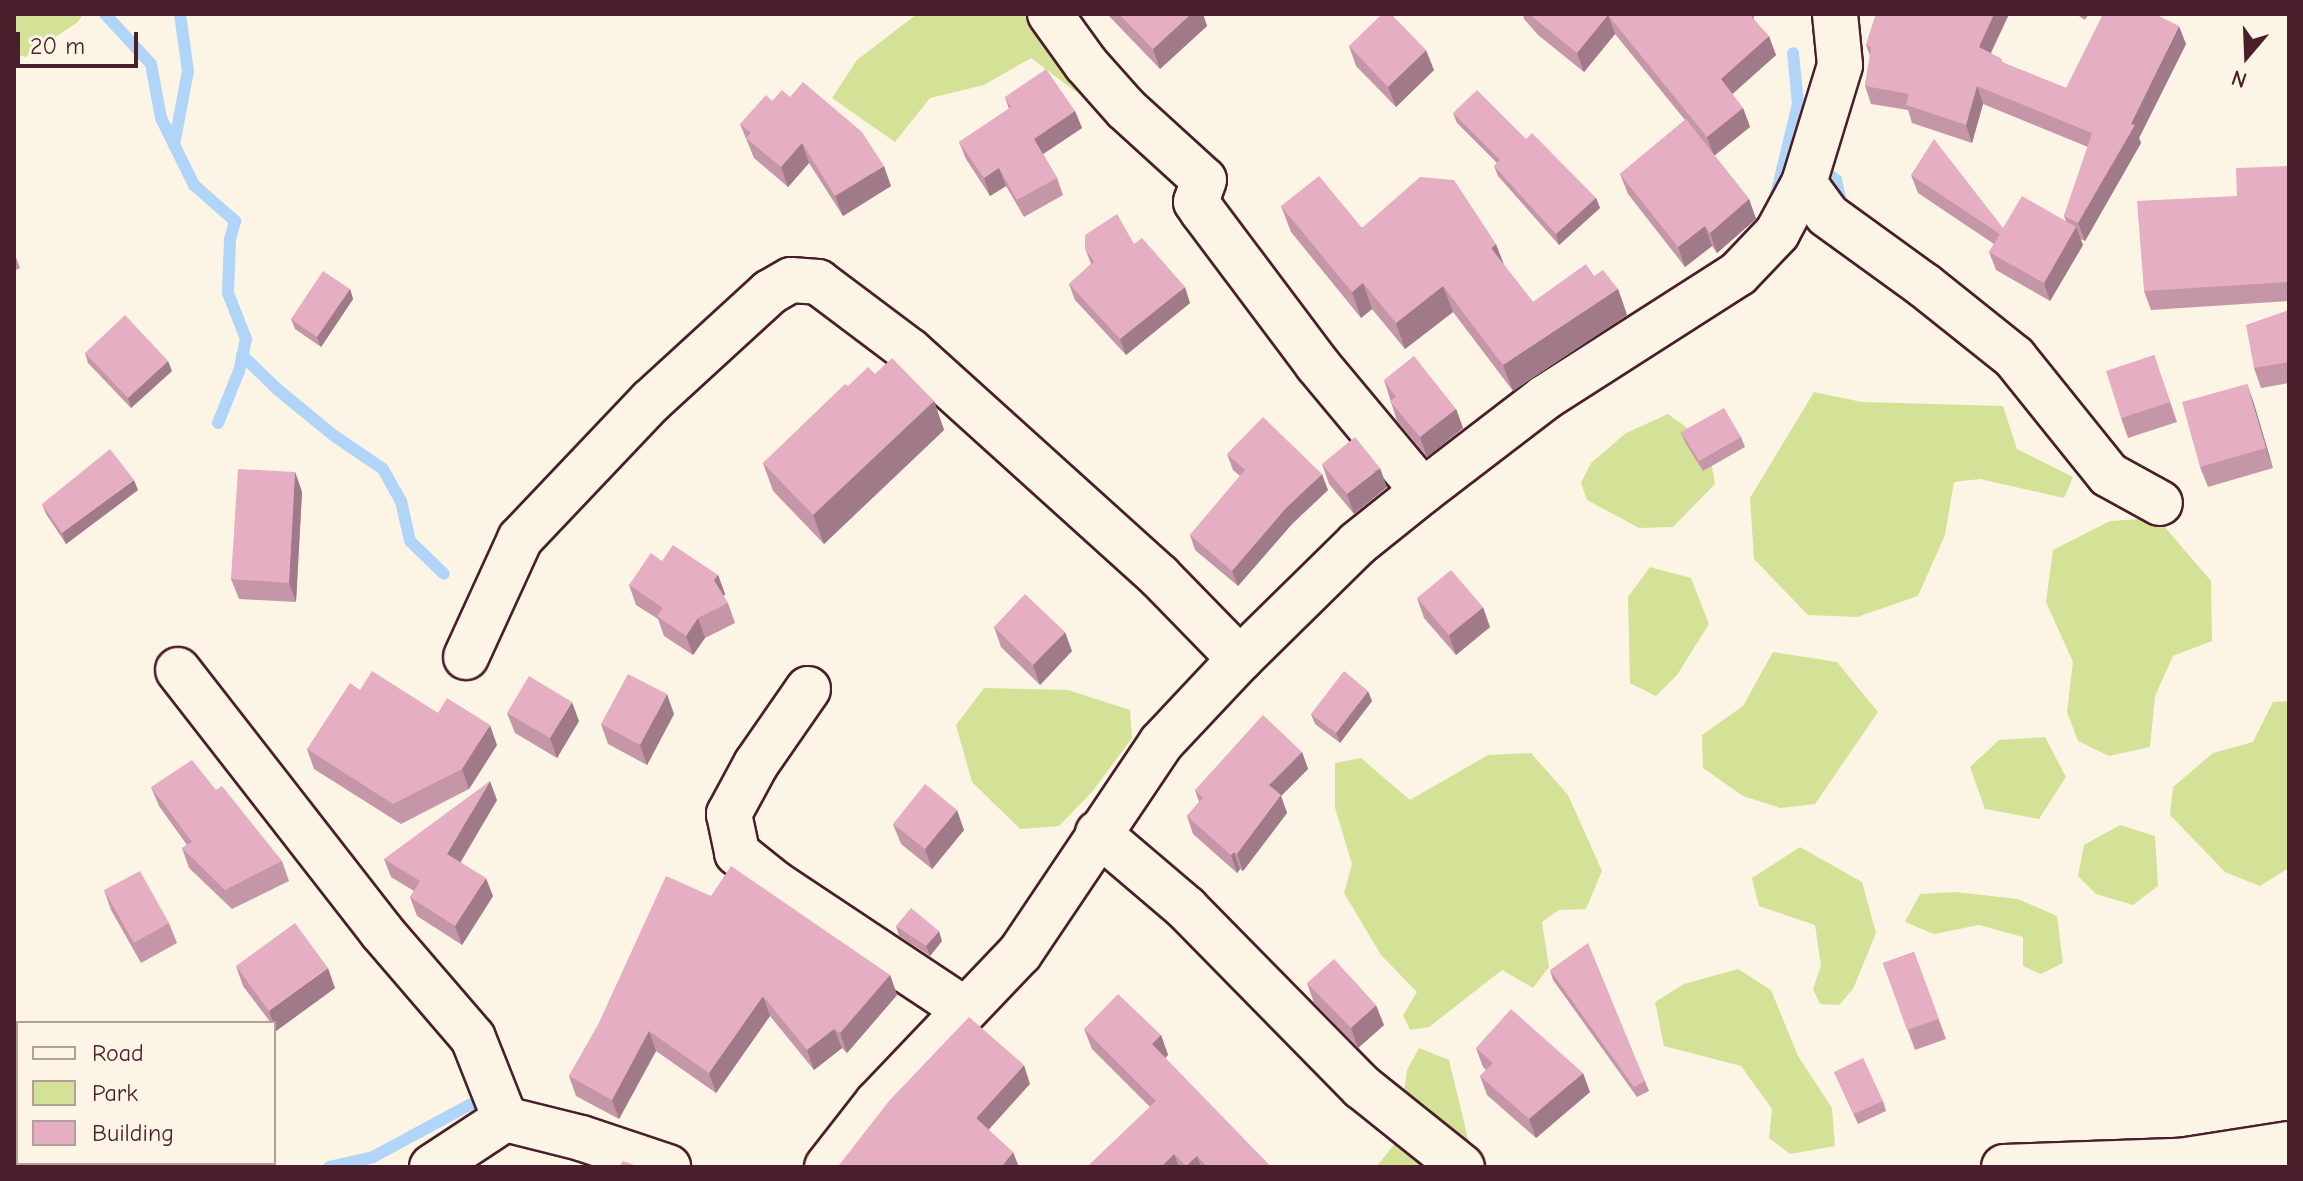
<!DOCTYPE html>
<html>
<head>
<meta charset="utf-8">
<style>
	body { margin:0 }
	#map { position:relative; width:2303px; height:1181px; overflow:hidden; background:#fcf5e5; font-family:"Comic Neue",sans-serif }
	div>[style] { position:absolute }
	.green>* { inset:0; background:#d3e296 }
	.stream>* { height:12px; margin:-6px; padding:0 6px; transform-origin:6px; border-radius:6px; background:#b0d5f9 }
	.roads { filter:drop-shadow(2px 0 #4a1f2b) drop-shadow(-2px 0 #4a1f2b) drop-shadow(0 2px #4a1f2b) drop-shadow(0 -2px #4a1f2b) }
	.minor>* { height:44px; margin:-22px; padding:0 22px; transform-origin:22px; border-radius:22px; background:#fcf5e5 }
	.wall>* { inset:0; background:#c596a8 }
	.shaded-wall>* { inset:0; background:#a07a88 }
	.building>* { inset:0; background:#e5aec3 }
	span { translate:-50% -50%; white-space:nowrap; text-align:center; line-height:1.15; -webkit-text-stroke:6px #fcf5e5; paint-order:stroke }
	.frame { position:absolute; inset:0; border:16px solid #4a1f2b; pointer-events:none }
	.legend { position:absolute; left:16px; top:1021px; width:260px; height:144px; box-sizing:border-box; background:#fcf5e5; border:2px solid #b59f9b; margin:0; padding:10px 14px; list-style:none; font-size:24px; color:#4a1f2b }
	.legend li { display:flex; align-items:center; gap:16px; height:40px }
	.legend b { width:40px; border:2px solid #b59f9b }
	.north { position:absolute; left:2207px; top:16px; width:80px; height:80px; -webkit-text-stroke:6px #fcf5e5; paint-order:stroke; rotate:199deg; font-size:22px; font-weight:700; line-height:32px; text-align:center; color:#4a1f2b }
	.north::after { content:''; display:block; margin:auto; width:28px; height:36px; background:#4a1f2b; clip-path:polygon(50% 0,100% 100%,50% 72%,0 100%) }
	.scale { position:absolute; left:16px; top:32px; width:122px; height:36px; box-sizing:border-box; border:4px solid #4a1f2b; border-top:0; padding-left:10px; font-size:24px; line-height:28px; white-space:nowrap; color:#4a1f2b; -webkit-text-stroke:6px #fcf5e5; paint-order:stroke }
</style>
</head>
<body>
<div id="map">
	<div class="green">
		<div style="clip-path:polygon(14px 14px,83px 14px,78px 22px,25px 57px,14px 53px)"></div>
		<div style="clip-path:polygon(917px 14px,1061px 14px,1096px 77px,1076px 92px,1031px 58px,984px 85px,930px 98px,895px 142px,832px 98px,857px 60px)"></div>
		<div style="clip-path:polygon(1814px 392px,1862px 402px,2003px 406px,2017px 449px,2073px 477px,2064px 498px,1980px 479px,1954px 482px,1945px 535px,1918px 596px,1857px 617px,1808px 615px,1754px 559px,1750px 498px)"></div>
		<div style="clip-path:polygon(1668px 414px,1708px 443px,1715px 484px,1673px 527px,1639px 528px,1587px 500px,1581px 483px,1591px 463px,1626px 433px)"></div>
		<div style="clip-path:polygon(2157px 518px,2211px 581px,2212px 641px,2173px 656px,2155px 696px,2150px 747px,2109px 756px,2078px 741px,2067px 712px,2073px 662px,2046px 602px,2053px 550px,2110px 521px)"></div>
		<div style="clip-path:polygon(1650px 567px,1691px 578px,1709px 624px,1677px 675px,1656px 696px,1630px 683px,1628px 597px)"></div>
		<div style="clip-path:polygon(1773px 652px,1837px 662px,1878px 712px,1815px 804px,1780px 808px,1743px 796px,1703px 768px,1702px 735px,1743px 706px)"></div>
		<div style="clip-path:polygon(984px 688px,1068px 690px,1130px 710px,1132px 738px,1092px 792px,1059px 826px,1020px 829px,972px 782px,956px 725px)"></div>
		<div style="clip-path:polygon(2289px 701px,2289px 868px,2260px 886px,2225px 872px,2170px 815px,2173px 787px,2213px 753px,2253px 742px,2273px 702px)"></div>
		<div style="clip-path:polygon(2045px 737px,2066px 777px,2039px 819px,1985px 809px,1970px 767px,1999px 740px)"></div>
		<div style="clip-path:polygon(1531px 753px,1568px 795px,1602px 871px,1586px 909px,1559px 910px,1542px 922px,1549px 967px,1533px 988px,1502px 970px,1429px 1027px,1410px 1030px,1403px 1015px,1417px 992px,1381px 955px,1344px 893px,1352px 864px,1335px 808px,1335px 763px,1361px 758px,1410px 800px,1488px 755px)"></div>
		<div style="clip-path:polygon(2120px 825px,2155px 836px,2158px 886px,2133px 905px,2096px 894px,2078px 876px,2084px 845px)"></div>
		<div style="clip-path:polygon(1800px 847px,1862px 882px,1876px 933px,1853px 989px,1839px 1005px,1820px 1004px,1813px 989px,1821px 966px,1815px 925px,1759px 906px,1752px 878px)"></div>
		<div style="clip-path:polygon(1955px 892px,2018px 899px,2057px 916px,2063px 963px,2041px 974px,2023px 966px,2023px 937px,1979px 925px,1934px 934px,1905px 922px,1920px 894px)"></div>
		<div style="clip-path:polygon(1738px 969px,1771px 990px,1798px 1056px,1832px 1108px,1835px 1146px,1790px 1154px,1769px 1138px,1772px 1109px,1741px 1066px,1664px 1046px,1655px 1002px,1684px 984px)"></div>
		<div style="clip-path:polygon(1419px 1048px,1449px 1060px,1470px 1147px,1484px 1167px,1376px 1167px,1397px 1141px,1407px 1070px)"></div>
	</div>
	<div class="stream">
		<div style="left:105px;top:14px;width:68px;rotate:47.4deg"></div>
		<div style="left:151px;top:64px;width:55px;rotate:79.5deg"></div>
		<div style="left:161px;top:118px;width:75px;rotate:63.8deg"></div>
		<div style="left:194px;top:185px;width:55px;rotate:41.3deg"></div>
		<div style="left:235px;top:221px;width:20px;rotate:105deg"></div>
		<div style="left:230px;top:240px;width:53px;rotate:92.2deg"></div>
		<div style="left:228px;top:293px;width:49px;rotate:68.6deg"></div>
		<div style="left:246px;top:339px;width:33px;rotate:102deg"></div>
		<div style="left:239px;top:371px;width:56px;rotate:112deg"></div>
		<div style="left:174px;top:145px;width:75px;rotate:-79.3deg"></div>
		<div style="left:188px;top:71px;width:58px;rotate:-98deg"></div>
		<div style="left:1820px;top:167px;width:21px;rotate:39deg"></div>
		<div style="left:1836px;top:180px;width:28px;rotate:77deg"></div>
		<div style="left:1775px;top:199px;width:98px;rotate:-76.4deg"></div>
		<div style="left:1798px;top:104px;width:51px;rotate:-95.6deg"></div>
		<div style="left:242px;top:355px;width:49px;rotate:44.2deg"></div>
		<div style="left:277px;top:389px;width:72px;rotate:39.4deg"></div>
		<div style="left:333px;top:435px;width:60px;rotate:34.2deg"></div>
		<div style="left:383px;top:469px;width:37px;rotate:61deg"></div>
		<div style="left:401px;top:501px;width:41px;rotate:77.3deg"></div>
		<div style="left:410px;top:541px;width:47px;rotate:44.1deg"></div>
		<div style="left:14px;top:1166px;width:16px"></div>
		<div style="left:329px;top:1167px;width:45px;rotate:-12.8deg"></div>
		<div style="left:373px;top:1157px;width:111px;rotate:-28.4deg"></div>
	</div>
	<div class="roads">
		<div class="minor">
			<div style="left:1050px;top:14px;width:62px;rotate:54.2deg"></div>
			<div style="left:1086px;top:64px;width:60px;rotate:48.4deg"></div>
			<div style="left:1126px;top:109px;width:105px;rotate:42.3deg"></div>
			<div style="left:1204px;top:180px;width:23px;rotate:110deg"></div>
			<div style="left:1196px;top:202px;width:12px;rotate:55deg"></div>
			<div style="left:1203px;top:212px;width:190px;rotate:53.1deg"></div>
			<div style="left:1317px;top:364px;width:165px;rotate:50.2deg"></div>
			<div style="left:1804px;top:183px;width:39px;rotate:54deg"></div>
			<div style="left:1827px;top:215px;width:121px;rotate:35.9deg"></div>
			<div style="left:1925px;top:286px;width:114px;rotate:38.6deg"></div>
			<div style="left:2014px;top:357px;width:151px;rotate:51.2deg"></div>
			<div style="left:2109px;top:475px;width:58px;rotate:28.8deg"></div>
			<div style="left:466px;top:657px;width:130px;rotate:-65.4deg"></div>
			<div style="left:520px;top:539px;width:190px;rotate:-46.5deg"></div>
			<div style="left:651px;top:401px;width:161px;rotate:-42.5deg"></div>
			<div style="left:770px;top:292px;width:24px;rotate:-30deg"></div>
			<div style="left:791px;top:280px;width:27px;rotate:4deg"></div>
			<div style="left:818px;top:282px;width:115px;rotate:36.9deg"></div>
			<div style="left:910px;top:351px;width:336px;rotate:42.1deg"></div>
			<div style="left:1159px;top:576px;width:116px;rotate:45.7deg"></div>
			<div style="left:178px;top:670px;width:331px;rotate:52.1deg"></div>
			<div style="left:381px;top:931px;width:141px;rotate:49.3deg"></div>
			<div style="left:473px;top:1038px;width:87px;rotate:68.4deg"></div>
			<div style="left:808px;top:689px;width:91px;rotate:124.7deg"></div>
			<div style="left:756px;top:764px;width:57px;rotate:118.4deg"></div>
			<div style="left:729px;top:814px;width:40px;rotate:78deg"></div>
			<div style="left:737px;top:853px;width:50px;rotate:38.5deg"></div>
			<div style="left:776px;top:884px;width:226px;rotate:33.6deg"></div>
			<div style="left:1098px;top:833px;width:116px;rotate:40.4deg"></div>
			<div style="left:1186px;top:908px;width:251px;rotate:45.5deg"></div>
			<div style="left:1362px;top:1087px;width:128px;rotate:38.7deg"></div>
			<div style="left:432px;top:1167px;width:87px;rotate:-33.3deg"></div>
			<div style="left:505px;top:1119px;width:78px;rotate:14deg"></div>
			<div style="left:581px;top:1138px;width:92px;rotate:18.4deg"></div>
			<div style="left:827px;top:1167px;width:81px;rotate:-52deg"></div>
			<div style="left:877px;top:1103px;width:207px;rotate:-46.4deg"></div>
			<div style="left:1020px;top:953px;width:253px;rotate:-56.1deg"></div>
			<div style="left:1161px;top:743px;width:115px;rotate:-46.8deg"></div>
			<div style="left:1240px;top:659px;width:165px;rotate:-44.5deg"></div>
			<div style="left:1358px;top:543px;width:83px;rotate:-38.7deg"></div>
			<div style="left:1423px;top:491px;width:153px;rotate:-37.5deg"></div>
			<div style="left:1544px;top:398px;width:230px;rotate:-32.6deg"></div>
			<div style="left:1738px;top:274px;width:57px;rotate:-46.4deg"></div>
			<div style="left:1777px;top:233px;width:57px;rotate:-61.6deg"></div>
			<div style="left:1804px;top:183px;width:123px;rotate:-73deg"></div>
			<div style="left:1840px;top:65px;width:51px;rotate:-95.6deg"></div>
			<div style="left:2004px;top:1167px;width:176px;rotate:-2deg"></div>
			<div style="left:2180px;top:1161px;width:110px;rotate:-8.9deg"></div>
		</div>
	</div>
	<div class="wall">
		<div style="clip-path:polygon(1107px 14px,1203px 14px,1207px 26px,1160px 69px)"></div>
		<div style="clip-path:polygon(1523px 14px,1754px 14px,1754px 19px,1776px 55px,1732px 94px,1743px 108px,1750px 127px,1714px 155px,1749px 199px,1756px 219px,1717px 253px,1712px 246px,1685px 267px,1628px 194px,1620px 174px,1685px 120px,1615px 34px,1584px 72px,1538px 35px,1524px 19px)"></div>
		<div style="clip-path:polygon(1876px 14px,2009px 14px,1991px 53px,2004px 63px,2066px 88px,2186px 44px,2139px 138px,2141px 143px,2085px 241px,2080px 239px,2083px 245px,2050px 301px,1996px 270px,1989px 252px,1994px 244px,1918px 193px,1911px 175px,2003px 228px,2066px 221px,2064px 216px,2088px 147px,1983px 104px,1972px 143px,1912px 123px,1908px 110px,1871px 104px,1865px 86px,1870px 56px,1866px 45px)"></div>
		<div style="clip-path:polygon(2076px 14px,2089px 14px,2085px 20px)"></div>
		<div style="clip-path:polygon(1349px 46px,1434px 70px,1396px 107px,1356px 66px)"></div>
		<div style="clip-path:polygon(1005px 97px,1075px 111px,1082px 128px,1043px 154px,1057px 178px,1063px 195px,1024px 217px,1006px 186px,990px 196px,966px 159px,959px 142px,1009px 109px)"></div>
		<div style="clip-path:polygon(772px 101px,891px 186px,843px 216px,809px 163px,788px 187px,754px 158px,740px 124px)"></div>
		<div style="clip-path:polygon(1453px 113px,1526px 139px,1596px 198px,1600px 208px,1559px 245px,1498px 176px,1494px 166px,1497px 163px,1457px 123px)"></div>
		<div style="clip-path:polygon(2289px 166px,2289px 301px,2151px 310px,2144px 291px,2237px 196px)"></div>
		<div style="clip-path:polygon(1281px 206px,1504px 265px,1533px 302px,1618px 289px,1627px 315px,1513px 391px,1453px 312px,1405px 349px,1372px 309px,1361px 318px,1291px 232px)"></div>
		<div style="clip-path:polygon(1134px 244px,1190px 303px,1126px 355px,1075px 300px,1069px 284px,1091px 264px,1085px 248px)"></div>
		<div style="clip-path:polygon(14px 252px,20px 268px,14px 271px)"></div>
		<div style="clip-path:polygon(350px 289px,353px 299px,321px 347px,295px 329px,291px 319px)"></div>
		<div style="clip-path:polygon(2289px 310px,2289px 383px,2261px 388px,2254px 368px)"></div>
		<div style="clip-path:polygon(85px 353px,172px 371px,131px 408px,88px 363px)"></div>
		<div style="clip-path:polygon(2154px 355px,2177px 422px,2128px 438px,2121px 418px)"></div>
		<div style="clip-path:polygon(875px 374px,934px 401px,944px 430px,824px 544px,773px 491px,763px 463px,848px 386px)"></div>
		<div style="clip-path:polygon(1384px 380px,1456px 409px,1463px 428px,1427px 457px,1397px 421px)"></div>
		<div style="clip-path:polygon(2247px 384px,2254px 404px,2273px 468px,2208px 487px,2200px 467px)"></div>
		<div style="clip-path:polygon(1681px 432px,1741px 437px,1745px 447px,1703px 471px,1685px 442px)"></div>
		<div style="clip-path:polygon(1227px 454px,1328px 490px,1292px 524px,1238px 586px,1195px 550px,1190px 535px,1240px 476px,1233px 470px)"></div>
		<div style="clip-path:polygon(1322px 464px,1387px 487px,1354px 514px,1329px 484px)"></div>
		<div style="clip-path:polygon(295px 472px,302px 492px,296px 602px,239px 599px,231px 579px)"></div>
		<div style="clip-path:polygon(138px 490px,66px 544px,46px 514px,42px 504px)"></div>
		<div style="clip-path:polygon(662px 561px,718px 575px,725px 594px,723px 596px,728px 603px,735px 623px,705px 638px,693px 655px,664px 636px,658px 619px,636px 605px,629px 585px)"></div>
		<div style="clip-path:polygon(1417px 598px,1490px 627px,1456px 655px,1424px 618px)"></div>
		<div style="clip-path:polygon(994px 627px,1072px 651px,1040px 685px,1001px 647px)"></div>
		<div style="clip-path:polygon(360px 690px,438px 713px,497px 745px,469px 789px,401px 824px,314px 769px,307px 749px)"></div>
		<div style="clip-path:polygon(1372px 701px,1340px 743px,1315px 724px,1311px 714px)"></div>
		<div style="clip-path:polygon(507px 713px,579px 721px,557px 758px,515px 733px)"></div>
		<div style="clip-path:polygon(674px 714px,647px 765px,608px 744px,601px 724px)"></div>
		<div style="clip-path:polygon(1302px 752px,1308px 769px,1281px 796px,1287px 813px,1243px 871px,1240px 869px,1237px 873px,1193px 834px,1187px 816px,1199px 802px,1195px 790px)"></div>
		<div style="clip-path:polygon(151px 787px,216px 790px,282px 861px,289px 881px,232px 909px,189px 868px,182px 848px,187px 845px,159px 806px)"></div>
		<div style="clip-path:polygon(497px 800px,461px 862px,493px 896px,462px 945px,417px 916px,410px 897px,414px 891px,391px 877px,384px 859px)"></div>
		<div style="clip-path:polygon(893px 824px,964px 830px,932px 869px,901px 844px)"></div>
		<div style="clip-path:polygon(104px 890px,169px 923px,177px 943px,141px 963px,111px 910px)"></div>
		<div style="clip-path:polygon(896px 926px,942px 941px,930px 956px,899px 936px)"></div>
		<div style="clip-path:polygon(1914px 952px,1946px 1039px,1915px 1050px,1883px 963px)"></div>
		<div style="clip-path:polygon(236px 966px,335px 988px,276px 1031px,274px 1028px,274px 1023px,271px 1023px,243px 986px)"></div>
		<div style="clip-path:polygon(1550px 970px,1645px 1081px,1649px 1091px,1637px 1097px,1553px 980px)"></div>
		<div style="clip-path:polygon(890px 975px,897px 995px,847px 1053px,842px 1048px,814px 1070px,770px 1016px,716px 1093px,656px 1051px,619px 1119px,576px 1096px,569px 1076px,597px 1027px)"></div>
		<div style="clip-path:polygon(1307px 983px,1384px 1025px,1358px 1048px,1314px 1003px)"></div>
		<div style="clip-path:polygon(1084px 1029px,1161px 1035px,1168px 1055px,1165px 1058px,1271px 1167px,1087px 1167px,1150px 1107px,1092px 1049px)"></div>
		<div style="clip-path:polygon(1476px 1048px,1590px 1092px,1536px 1138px,1487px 1095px,1480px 1076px,1486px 1070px,1483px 1067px)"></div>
		<div style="clip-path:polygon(1834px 1072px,1883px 1101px,1886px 1111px,1858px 1124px)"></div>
	</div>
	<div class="shaded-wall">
		<div style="clip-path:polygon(1191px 14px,1203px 14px,1207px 26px,1160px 69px,1153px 49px)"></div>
		<div style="clip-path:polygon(1994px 14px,2009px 14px,1985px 65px,1979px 47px)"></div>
		<div style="clip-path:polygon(1608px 15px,1615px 34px,1584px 72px,1577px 53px)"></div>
		<div style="clip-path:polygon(2179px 26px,2186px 44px,2139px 138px,2141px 143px,2085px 241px,2078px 223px,2131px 124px)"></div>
		<div style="clip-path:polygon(1769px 36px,1776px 55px,1728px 98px,1721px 79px)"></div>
		<div style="clip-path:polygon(1426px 50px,1434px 70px,1396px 107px,1388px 87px)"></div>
		<div style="clip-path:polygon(1977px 86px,1983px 104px,1972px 143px,1966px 125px)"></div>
		<div style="clip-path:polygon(1743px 108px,1750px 127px,1714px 156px,1707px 137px)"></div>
		<div style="clip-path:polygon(1075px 111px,1082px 128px,1040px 156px,1034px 139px)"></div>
		<div style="clip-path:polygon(802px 143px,809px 163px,788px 187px,781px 167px)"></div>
		<div style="clip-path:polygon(884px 166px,891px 186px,843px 216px,835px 196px)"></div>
		<div style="clip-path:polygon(999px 168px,1006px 186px,990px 196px,984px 178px)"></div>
		<div style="clip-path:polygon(1596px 198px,1600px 208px,1559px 245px,1556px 234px)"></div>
		<div style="clip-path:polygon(1749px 199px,1756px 219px,1717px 253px,1710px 233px)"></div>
		<div style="clip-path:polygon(1705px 226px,1712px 246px,1685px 267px,1678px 247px)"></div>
		<div style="clip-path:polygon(2076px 227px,2083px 245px,2050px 301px,2044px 283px)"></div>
		<div style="clip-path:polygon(1496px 244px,1506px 270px,1491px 248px)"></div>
		<div style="clip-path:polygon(1363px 283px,1372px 309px,1361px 318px,1352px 292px)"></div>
		<div style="clip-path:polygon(1443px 286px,1453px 312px,1405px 349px,1396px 323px)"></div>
		<div style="clip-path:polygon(1185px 287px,1190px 303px,1126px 355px,1120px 339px)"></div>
		<div style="clip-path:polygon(350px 289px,353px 299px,321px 347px,317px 337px)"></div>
		<div style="clip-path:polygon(1618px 289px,1627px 315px,1513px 391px,1503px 365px)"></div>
		<div style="clip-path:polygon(168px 361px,172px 371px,131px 408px,128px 398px)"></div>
		<div style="clip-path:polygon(2247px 384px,2254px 404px,2273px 468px,2266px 448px)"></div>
		<div style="clip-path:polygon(934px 401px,944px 430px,824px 544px,813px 515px)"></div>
		<div style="clip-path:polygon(1456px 409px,1463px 428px,1427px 457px,1420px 437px)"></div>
		<div style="clip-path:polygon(1380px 468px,1387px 487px,1354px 514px,1347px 494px)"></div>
		<div style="clip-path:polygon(295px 472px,302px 492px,296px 602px,289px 583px)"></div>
		<div style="clip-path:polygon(1322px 474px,1328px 490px,1292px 524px,1238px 586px,1232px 571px,1286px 508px)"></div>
		<div style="clip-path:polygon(134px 480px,138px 490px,66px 544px,62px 533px)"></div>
		<div style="clip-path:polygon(718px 575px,725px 594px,721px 600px,714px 580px)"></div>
		<div style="clip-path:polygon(1483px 607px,1490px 627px,1456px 655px,1449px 635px)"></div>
		<div style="clip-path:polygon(698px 618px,705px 638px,693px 655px,686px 636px)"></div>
		<div style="clip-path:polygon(1065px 632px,1072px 651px,1040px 685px,1033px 665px)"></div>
		<div style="clip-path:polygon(1368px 691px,1372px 701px,1340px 743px,1336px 733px)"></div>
		<div style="clip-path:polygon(667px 694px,674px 714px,647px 765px,640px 745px)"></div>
		<div style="clip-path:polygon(572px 702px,579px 721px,557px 758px,550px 738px)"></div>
		<div style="clip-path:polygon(490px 725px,497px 745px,469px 789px,462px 769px)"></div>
		<div style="clip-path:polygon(1302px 752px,1308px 769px,1281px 796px,1287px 813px,1243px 871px,1237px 854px,1269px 785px)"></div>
		<div style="clip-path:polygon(490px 781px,497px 800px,454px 872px,447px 854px)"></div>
		<div style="clip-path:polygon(957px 810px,964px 830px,932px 869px,925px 849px)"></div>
		<div style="clip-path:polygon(1234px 852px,1240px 869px,1237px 873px,1231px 855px)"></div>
		<div style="clip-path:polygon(486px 878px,493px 896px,462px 945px,455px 926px)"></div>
		<div style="clip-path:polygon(939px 931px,942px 941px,930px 956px,926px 946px)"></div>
		<div style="clip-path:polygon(328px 968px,335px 988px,276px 1031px,269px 1011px)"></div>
		<div style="clip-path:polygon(890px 975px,897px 995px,847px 1053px,840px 1033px)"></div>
		<div style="clip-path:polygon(763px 996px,770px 1016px,716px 1093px,709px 1073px)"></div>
		<div style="clip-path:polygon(1376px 1005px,1384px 1025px,1358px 1048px,1351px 1028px)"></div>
		<div style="clip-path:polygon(834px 1029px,842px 1048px,814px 1070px,807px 1050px)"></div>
		<div style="clip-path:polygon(649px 1031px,656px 1051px,619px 1119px,612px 1100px)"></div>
		<div style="clip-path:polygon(1161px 1035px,1168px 1055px,1159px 1064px,1152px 1044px)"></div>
		<div style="clip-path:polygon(14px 1041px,18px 1052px,18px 1060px,14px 1063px)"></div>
		<div style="clip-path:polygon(1024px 1065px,1030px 1084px,983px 1136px,976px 1118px)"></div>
		<div style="clip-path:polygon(1583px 1073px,1590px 1092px,1536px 1138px,1529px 1119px)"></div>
		<div style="clip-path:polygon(1013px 1152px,1019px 1167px,1001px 1167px)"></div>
		<div style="clip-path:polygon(1174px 1154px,1179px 1167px,1161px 1167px)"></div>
		<div style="clip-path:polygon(1197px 1156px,1201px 1167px,1187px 1167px,1186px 1166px)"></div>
	</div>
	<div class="building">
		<div style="clip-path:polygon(1119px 14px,1191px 14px,1153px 49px)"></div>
		<div style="clip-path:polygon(1382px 14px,1391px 14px,1426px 50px,1388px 87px,1349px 46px)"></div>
		<div style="clip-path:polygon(1529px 14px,1749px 14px,1769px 36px,1721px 79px,1743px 108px,1707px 137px,1608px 15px,1577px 53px)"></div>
		<div style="clip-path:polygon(1876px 14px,1994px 14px,1979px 47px,2002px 59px,2001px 62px,2066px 88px,2103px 14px,2155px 14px,2179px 26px,2131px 124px,2135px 125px,2078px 223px,2064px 216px,2092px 133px,1977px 86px,1966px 125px,1906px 105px,1909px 94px,1865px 86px,1871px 47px,1866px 45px)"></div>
		<div style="clip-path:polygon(1046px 69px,1075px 111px,1034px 139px,1057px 178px,1017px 200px,999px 168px,984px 178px,959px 142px,1011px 107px,1005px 97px)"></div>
		<div style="clip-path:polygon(803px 82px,862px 132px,884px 166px,835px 196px,802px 143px,781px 167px,746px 138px,751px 133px,740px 124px,766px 95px,772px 101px,782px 90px,790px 97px)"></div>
		<div style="clip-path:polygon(1477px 90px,1526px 139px,1532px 133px,1596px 198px,1556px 234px,1494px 166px,1500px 160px,1453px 113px)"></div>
		<div style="clip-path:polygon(1686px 119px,1749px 199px,1710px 233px,1705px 226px,1678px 247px,1620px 174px)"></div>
		<div style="clip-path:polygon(1934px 139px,2003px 228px,2022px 196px,2076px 227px,2044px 283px,1989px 252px,2000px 234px,1911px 175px)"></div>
		<div style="clip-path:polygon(2289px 166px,2289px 282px,2144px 291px,2137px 201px,2237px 196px,2236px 168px)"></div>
		<div style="clip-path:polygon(1319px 176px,1362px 228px,1420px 177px,1454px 180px,1496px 244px,1491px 248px,1533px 302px,1586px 264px,1594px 276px,1603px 270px,1618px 289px,1503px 365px,1443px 286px,1396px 323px,1363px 283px,1352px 292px,1281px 206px)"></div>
		<div style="clip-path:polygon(1117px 214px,1134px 244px,1142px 238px,1185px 287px,1120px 339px,1069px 284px,1094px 262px,1085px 248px,1085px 235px)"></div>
		<div style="clip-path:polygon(323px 271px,350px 289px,317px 337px,291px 319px)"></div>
		<div style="clip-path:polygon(2289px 310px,2289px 362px,2254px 368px,2246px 325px)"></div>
		<div style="clip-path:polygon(125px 315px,168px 361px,128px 398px,85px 353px)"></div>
		<div style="clip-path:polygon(2154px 355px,2170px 402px,2121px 418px,2106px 371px)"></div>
		<div style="clip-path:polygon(1414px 356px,1456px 409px,1420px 437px,1390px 401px,1396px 397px,1384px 380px)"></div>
		<div style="clip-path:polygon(892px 358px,934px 401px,813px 515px,763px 463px,845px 384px,848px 386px,868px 367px,875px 374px)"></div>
		<div style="clip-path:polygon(2247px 384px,2266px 448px,2200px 467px,2182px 402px)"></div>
		<div style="clip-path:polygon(1724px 408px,1741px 437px,1699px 461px,1681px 432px)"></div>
		<div style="clip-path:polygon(1263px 417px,1322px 474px,1286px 508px,1232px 571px,1190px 535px,1245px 470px,1227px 454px)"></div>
		<div style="clip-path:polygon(1355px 437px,1380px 468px,1347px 494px,1322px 464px)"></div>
		<div style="clip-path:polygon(110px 449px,134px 480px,62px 533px,42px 504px)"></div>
		<div style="clip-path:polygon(238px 469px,295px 472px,289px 583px,231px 579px)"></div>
		<div style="clip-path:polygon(673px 545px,718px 575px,714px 580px,728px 603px,698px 618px,686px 636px,657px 616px,663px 608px,629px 585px,651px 553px,662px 561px)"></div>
		<div style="clip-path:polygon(1451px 570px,1483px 607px,1449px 635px,1417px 598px)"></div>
		<div style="clip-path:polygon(1025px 594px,1065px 632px,1033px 665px,994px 627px)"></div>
		<div style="clip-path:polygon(372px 671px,438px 713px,447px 698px,490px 725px,462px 769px,393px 804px,307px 749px,350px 683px,360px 690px)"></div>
		<div style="clip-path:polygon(1344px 671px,1368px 691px,1336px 733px,1311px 714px)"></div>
		<div style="clip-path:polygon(628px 674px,667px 694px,640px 745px,601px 724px)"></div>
		<div style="clip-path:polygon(529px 676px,572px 702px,550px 738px,507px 713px)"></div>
		<div style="clip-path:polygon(1263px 715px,1302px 752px,1269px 785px,1281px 795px,1237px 854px,1234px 852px,1231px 855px,1187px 816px,1203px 798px,1195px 790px)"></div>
		<div style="clip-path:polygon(192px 760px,216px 790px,222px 786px,282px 861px,225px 890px,182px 848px,192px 842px,151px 787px)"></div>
		<div style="clip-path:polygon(490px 781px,447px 854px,486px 878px,455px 926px,410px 897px,420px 881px,384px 859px)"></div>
		<div style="clip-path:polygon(925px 784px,957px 810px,925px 849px,893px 824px)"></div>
		<div style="clip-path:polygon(731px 866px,890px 975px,840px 1033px,834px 1029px,807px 1050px,763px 996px,709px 1073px,649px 1031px,612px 1100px,569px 1076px,597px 1027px,666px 876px,711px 896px)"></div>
		<div style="clip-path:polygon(140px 871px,169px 923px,134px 943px,104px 890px)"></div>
		<div style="clip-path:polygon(911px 908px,939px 931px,926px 946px,896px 926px)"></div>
		<div style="clip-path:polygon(295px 923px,328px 968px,269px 1011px,236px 966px)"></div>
		<div style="clip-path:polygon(1588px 943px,1645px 1081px,1634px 1087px,1550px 970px)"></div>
		<div style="clip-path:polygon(1914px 952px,1939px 1019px,1907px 1030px,1883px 963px)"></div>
		<div style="clip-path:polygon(1334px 959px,1376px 1005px,1351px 1028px,1307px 983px)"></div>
		<div style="clip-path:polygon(1118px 994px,1161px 1035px,1152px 1044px,1271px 1167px,1207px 1167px,1197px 1156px,1186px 1166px,1174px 1154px,1161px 1167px,1087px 1167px,1156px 1101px,1084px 1029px)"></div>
		<div style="clip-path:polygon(1511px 1009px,1583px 1073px,1529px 1119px,1480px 1076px,1493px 1063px,1476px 1048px)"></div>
		<div style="clip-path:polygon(969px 1017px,1024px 1065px,976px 1118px,1013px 1152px,1001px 1167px,835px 1167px,840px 1164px,889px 1101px)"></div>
		<div style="clip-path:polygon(1863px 1058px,1883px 1101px,1854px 1114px,1834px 1072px)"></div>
		<div style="clip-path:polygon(623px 1161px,640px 1167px,619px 1167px)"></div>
	</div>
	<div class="frame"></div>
	<ul class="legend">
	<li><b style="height:10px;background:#fcf5e5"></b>Road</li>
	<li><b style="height:22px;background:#d3e296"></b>Park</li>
	<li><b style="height:22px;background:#e5aec3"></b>Building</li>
	</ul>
	<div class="north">N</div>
	<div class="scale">20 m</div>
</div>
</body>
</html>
